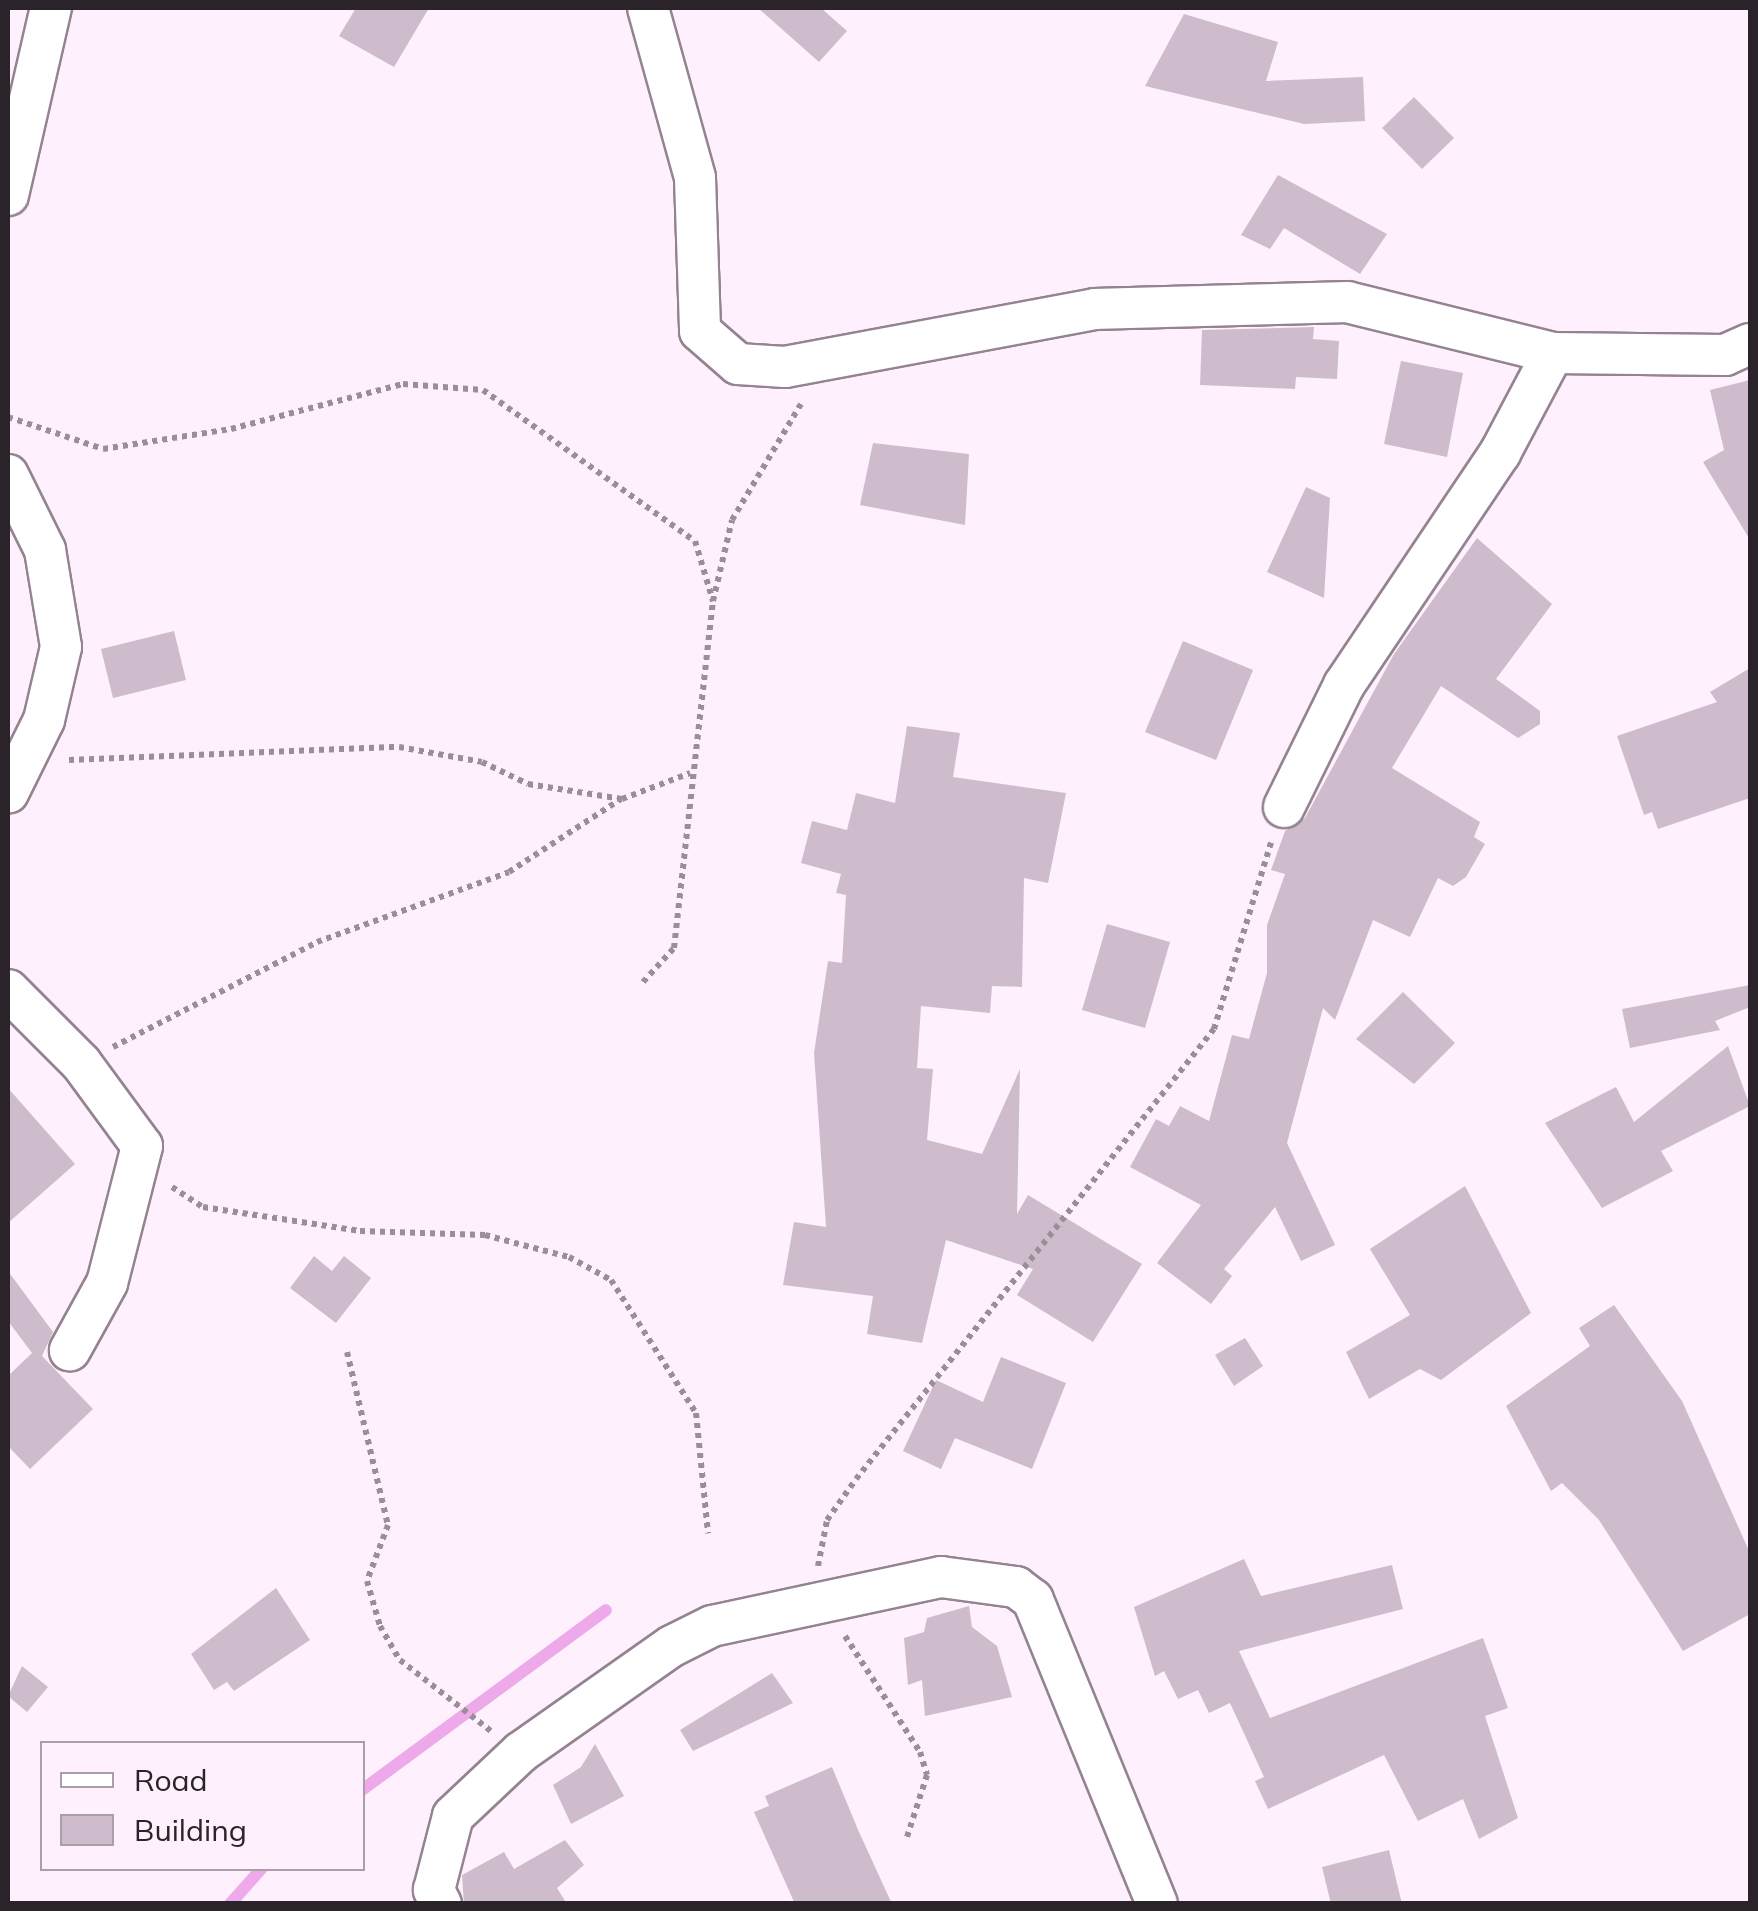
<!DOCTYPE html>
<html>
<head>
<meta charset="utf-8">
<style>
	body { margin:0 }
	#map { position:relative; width:1758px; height:1911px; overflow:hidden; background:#fef0fd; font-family:Mulish,sans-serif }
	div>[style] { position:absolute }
	.stream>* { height:12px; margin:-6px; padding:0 6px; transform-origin:6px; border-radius:6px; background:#eda9ea }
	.building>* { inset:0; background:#cebccc }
	.path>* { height:6px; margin-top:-3px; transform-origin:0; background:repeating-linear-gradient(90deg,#998f98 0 5px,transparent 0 10px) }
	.roads { filter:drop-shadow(2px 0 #948392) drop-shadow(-2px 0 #948392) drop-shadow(0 2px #948392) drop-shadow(0 -2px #948392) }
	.minor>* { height:40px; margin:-20px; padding:0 20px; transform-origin:20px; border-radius:20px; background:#fff }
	span { translate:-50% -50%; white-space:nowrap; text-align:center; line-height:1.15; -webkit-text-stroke:10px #fef0fd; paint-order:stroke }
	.frame { position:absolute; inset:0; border:10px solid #2a242a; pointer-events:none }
	.legend { position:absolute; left:40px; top:1741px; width:325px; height:130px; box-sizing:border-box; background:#fef0fd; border:2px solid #a99ea9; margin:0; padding:12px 18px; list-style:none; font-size:30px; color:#2a242a }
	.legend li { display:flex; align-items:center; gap:20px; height:50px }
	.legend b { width:50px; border:2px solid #a99ea9 }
</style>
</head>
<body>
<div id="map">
	<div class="stream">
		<div style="left:362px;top:1790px;width:303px;rotate:-36.4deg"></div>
		<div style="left:230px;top:1904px;width:48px;rotate:-48.4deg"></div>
	</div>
	<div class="building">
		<div style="clip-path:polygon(356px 8px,429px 8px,394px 67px,339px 36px)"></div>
		<div style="clip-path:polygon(758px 8px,821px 8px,847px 31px,819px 62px)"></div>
		<div style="clip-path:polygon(1184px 14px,1278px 42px,1266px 81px,1363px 77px,1365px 121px,1304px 124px,1145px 86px)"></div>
		<div style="clip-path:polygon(1414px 97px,1454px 138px,1422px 169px,1382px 128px)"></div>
		<div style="clip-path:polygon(1278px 175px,1387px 234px,1360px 274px,1284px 228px,1270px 249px,1241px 235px)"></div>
		<div style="clip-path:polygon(1314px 327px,1313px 339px,1339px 341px,1337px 379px,1296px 377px,1295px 389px,1200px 385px,1202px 330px)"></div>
		<div style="clip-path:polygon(1401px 361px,1463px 373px,1447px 457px,1384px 444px)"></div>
		<div style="clip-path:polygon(1750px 380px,1750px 540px,1703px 462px,1724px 450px,1710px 390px)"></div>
		<div style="clip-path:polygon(873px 443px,969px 454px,965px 525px,860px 505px)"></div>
		<div style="clip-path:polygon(1306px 487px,1330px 498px,1324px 598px,1267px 572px)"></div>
		<div style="clip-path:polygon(1477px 538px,1552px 604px,1496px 679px,1540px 711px,1540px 724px,1518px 738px,1441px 686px,1392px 768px,1480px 822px,1474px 837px,1485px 844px,1466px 877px,1453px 886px,1438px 878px,1410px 937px,1373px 920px,1335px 1020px,1323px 1008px,1287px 1143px,1335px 1245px,1301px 1261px,1275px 1207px,1224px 1269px,1232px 1276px,1211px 1304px,1157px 1263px,1201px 1205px,1130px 1167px,1156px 1119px,1169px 1126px,1180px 1106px,1209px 1121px,1232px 1035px,1249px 1039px,1267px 973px,1267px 925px,1285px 874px,1271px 870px,1285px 831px,1305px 818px,1394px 654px)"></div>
		<div style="clip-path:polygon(174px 631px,186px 680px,113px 698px,101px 649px)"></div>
		<div style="clip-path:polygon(1183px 641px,1253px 670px,1216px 760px,1145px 732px)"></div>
		<div style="clip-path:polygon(1750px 668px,1750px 798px,1658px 829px,1652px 812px,1644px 815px,1617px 736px,1717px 702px,1710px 692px)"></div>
		<div style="clip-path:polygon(907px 726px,960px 733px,953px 777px,1066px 793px,1048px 883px,1024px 878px,1022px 987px,992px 986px,990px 1013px,921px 1006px,917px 1068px,933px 1069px,927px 1140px,982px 1154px,1020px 1069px,1017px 1214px,1028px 1195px,1142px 1264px,1093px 1342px,1017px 1295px,1033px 1269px,946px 1240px,922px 1343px,867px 1334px,873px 1296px,783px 1285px,794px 1222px,826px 1227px,814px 1053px,828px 961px,842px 963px,846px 895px,836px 893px,841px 874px,801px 863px,812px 821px,847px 830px,856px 793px,895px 803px)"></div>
		<div style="clip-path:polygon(1107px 924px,1170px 942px,1145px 1028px,1082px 1010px)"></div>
		<div style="clip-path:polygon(1750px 985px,1750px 1007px,1715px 1021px,1720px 1030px,1630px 1048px,1622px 1009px)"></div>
		<div style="clip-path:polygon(1403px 992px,1455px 1043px,1414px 1084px,1356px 1039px)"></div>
		<div style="clip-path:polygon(1728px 1046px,1750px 1106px,1661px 1151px,1673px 1171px,1602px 1208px,1545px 1123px,1616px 1087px,1634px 1122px)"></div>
		<div style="clip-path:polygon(8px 1088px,75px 1164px,8px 1223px)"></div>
		<div style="clip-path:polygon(1465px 1186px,1531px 1313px,1441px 1380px,1420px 1369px,1369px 1399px,1346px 1352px,1410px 1315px,1370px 1249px)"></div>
		<div style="clip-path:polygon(314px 1256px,332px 1271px,344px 1256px,371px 1278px,336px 1323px,290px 1288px)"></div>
		<div style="clip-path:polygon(8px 1271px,53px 1332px,42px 1356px,93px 1409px,30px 1469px,8px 1446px,8px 1376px,32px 1353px,8px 1321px)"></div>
		<div style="clip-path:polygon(1614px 1305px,1682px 1401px,1750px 1553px,1750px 1614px,1683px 1651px,1599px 1520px,1562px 1483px,1551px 1491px,1506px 1406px,1590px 1346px,1579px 1328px)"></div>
		<div style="clip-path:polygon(1245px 1338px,1263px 1366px,1234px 1386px,1215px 1355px)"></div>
		<div style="clip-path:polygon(1001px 1357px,1066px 1383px,1032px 1469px,955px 1438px,941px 1469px,903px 1451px,936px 1380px,983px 1402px)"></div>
		<div style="clip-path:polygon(1244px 1559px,1261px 1596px,1392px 1565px,1403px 1609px,1239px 1651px,1270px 1718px,1483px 1638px,1508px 1708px,1485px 1716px,1518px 1818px,1479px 1839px,1463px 1799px,1418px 1821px,1384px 1755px,1268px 1809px,1255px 1781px,1264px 1777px,1230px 1703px,1209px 1713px,1198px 1690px,1178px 1699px,1164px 1671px,1155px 1676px,1134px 1607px)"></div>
		<div style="clip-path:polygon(276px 1588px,310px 1640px,234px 1691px,227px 1682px,214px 1690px,191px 1654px)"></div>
		<div style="clip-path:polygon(969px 1606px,972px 1627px,997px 1646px,1012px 1697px,925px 1716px,922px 1680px,908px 1685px,904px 1638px,924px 1632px,927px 1618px)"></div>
		<div style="clip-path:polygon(22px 1666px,48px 1687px,27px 1712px,8px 1696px)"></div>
		<div style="clip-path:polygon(772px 1673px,793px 1703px,693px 1751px,680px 1730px)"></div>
		<div style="clip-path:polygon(595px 1744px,624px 1796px,571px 1824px,553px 1785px,581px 1767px)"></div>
		<div style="clip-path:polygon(832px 1767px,859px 1832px,892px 1904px,795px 1904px,754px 1812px,769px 1806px,765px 1796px)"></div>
		<div style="clip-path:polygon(565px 1840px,584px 1865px,557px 1888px,567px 1904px,464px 1904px,462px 1875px,504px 1852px,514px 1869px)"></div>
		<div style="clip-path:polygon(1389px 1850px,1402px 1904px,1331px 1904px,1322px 1867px)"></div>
	</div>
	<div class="path">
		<div style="left:8px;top:417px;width:100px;rotate:18.6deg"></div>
		<div style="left:103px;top:449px;width:130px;rotate:-8.9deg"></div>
		<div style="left:231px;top:429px;width:178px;rotate:-14.7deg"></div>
		<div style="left:403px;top:384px;width:80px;rotate:4.3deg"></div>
		<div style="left:483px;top:390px;width:260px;rotate:35.5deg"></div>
		<div style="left:695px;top:541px;width:63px;rotate:73.3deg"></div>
		<div style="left:69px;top:760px;width:330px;rotate:-2.3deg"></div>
		<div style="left:399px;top:747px;width:84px;rotate:10.2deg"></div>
		<div style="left:482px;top:762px;width:51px;rotate:25.6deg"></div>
		<div style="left:528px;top:784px;width:95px;rotate:9.1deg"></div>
		<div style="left:622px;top:799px;width:73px;rotate:-20.9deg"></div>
		<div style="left:643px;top:982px;width:46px;rotate:-47.6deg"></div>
		<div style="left:674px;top:948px;width:349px;rotate:-83.6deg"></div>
		<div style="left:713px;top:601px;width:83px;rotate:-76.8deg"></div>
		<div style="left:732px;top:520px;width:135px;rotate:-59.3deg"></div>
		<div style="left:113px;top:1047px;width:229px;rotate:-27.2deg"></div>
		<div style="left:317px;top:942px;width:204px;rotate:-20deg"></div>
		<div style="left:509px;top:872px;width:134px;rotate:-33.1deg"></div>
		<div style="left:172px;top:1187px;width:37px;rotate:33deg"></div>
		<div style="left:203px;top:1207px;width:159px;rotate:8.7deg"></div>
		<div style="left:360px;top:1231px;width:125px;rotate:1.8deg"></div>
		<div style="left:485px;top:1235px;width:87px;rotate:14.7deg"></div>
		<div style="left:569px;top:1257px;width:48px;rotate:28.7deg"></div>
		<div style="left:611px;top:1280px;width:158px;rotate:57.4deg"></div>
		<div style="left:696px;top:1413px;width:121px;rotate:84.3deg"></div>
		<div style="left:347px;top:1352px;width:178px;rotate:76.7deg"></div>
		<div style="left:388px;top:1525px;width:60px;rotate:110.6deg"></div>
		<div style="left:367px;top:1581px;width:47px;rotate:73.9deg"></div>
		<div style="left:380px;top:1626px;width:39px;rotate:60deg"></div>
		<div style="left:400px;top:1660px;width:115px;rotate:38deg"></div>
		<div style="left:818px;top:1566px;width:47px;rotate:-78.9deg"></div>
		<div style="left:827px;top:1520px;width:50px;rotate:-54.7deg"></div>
		<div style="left:856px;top:1479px;width:575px;rotate:-51.5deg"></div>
		<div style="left:1214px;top:1029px;width:195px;rotate:-73deg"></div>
		<div style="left:845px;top:1636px;width:138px;rotate:57.1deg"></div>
		<div style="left:920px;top:1752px;width:24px;rotate:73deg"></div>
		<div style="left:927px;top:1775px;width:65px;rotate:107.9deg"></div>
	</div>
	<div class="roads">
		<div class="minor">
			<div style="left:648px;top:8px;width:176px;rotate:74.5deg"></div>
			<div style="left:695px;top:178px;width:153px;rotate:88.1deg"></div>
			<div style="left:700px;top:331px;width:50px;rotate:41deg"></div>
			<div style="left:738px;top:364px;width:47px;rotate:3.7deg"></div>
			<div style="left:785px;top:367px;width:315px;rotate:-10.6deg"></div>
			<div style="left:1095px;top:309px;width:252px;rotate:-1.6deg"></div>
			<div style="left:1347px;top:302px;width:212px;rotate:13.9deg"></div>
			<div style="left:1553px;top:353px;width:172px;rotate:0.7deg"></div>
			<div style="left:1725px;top:355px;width:27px;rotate:-24deg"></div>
			<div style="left:8px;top:195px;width:192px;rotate:-77.1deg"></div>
			<div style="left:8px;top:475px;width:84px;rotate:63.7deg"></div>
			<div style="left:45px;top:550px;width:98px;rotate:80.6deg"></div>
			<div style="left:61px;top:647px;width:75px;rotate:103.1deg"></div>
			<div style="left:44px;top:720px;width:81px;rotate:116.3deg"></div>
			<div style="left:1284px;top:807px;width:136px;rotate:-63.8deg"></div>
			<div style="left:1344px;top:685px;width:280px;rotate:-56.1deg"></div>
			<div style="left:1500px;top:453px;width:113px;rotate:-62.1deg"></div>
			<div style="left:8px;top:990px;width:103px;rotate:45deg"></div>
			<div style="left:81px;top:1063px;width:103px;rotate:53.7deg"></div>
			<div style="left:142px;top:1146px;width:141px;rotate:104.3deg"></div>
			<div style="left:107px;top:1283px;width:77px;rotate:118.9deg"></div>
			<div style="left:441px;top:1904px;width:16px;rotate:-117deg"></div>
			<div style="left:434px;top:1890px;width:76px;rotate:-75.6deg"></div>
			<div style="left:453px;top:1816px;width:93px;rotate:-43.3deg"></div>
			<div style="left:521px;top:1752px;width:184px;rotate:-35.1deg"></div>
			<div style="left:672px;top:1646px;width:45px;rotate:-26.6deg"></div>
			<div style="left:712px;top:1626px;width:234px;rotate:-12.1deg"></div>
			<div style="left:941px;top:1577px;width:76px;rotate:7.6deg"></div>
			<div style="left:1016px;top:1587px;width:21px;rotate:37deg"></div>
			<div style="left:1033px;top:1600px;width:328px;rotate:67.8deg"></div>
		</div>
	</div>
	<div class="frame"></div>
	<ul class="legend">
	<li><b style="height:12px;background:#fff"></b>Road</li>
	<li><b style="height:28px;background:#cebccc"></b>Building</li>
	</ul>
</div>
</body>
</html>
